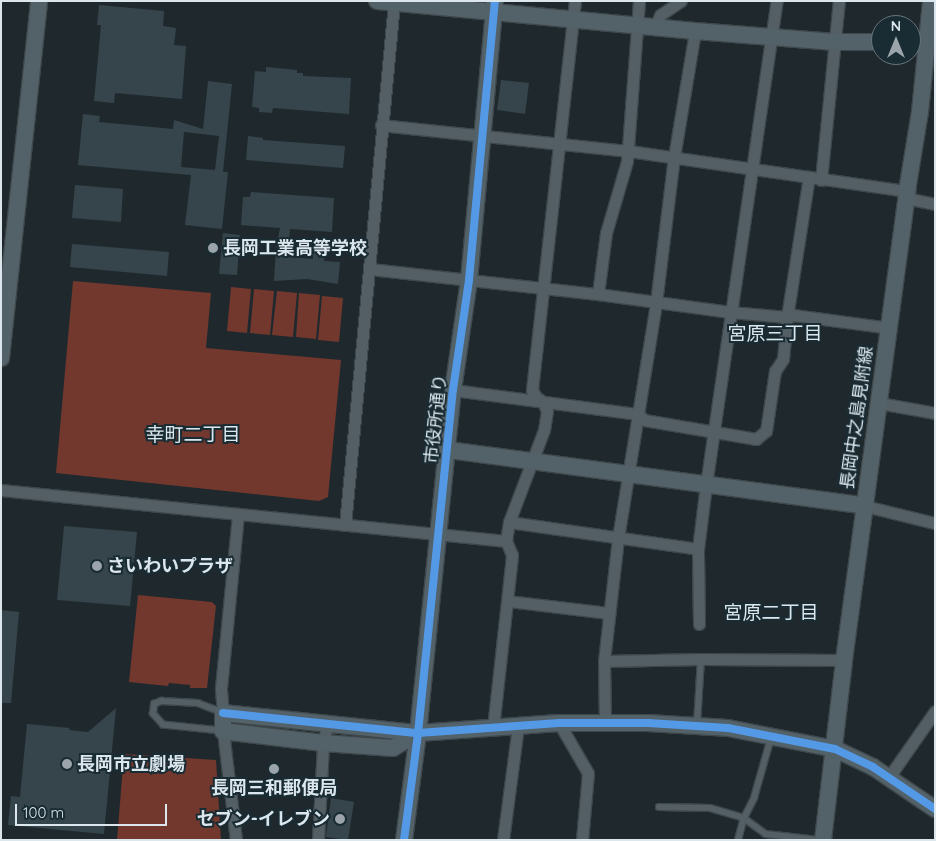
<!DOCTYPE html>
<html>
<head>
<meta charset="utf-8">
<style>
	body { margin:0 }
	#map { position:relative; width:936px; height:841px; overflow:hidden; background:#1f292d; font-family:Quicksand,"Noto Sans JP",sans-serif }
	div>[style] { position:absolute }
	.green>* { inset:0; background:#72372d }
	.building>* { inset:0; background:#35454b }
	.roads { filter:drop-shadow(1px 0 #3e474b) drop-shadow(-1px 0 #3e474b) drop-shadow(0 1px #3e474b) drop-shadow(0 -1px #3e474b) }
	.lane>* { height:5.5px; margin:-2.75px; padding:0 2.75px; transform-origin:2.75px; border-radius:2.75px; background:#535f64 }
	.street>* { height:11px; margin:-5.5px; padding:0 5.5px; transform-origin:5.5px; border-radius:5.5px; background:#535f64 }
	.secondary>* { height:16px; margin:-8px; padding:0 8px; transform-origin:8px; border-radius:8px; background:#536168 }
	.cycleway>* { height:8px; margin:-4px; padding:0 4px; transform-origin:4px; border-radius:4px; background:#5399e6 }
	.dots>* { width:14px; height:14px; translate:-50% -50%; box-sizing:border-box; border:2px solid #192b33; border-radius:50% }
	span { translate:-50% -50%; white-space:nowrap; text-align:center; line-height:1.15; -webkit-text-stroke:4px #192b33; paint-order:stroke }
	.poi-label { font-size:18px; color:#dce7ed; font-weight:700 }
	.left { translate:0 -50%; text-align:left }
	.right { translate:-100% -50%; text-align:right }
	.street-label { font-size:18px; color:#dce7ed }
	.neighbourhood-label { font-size:19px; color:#dce7ed }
	.frame { position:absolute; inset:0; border:2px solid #dce7ed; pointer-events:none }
	.north { position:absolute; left:871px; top:15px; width:50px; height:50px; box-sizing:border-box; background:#192b33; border:1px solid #67767d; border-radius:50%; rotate:0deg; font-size:14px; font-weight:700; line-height:20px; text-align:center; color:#dce7ed }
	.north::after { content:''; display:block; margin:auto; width:18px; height:22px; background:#9aa4aa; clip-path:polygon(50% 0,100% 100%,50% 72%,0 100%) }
	.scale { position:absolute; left:15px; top:804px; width:152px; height:22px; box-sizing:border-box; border:2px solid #dce7ed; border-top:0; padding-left:6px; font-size:15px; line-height:18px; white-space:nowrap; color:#dce7ed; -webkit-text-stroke:4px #192b33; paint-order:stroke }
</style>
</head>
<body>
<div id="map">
	<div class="green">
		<div style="clip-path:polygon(73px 281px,211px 293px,206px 348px,341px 360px,328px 497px,319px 501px,56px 473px)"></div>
		<div style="clip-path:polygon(231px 287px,251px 289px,247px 333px,227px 331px)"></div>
		<div style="clip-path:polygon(254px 289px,274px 291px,270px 335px,250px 333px)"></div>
		<div style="clip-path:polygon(277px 291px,297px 293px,293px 337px,272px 335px)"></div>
		<div style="clip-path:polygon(299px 293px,320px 295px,316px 339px,296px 337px)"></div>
		<div style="clip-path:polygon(322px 296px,343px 298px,339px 342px,318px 340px)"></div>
		<div style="clip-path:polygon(138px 595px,212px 602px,216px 606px,207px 688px,190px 688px,190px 685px,169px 683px,168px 686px,129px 682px)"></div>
		<div style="clip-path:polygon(124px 754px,216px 760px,221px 840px,117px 840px)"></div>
	</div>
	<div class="building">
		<div style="clip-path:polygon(99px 5px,164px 11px,163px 26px,176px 28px,174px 45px,186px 46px,182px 99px,115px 93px,114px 103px,94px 101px,101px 25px,97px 25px)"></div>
		<div style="clip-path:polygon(266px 67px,297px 70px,297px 73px,303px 73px,303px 76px,351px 78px,349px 114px,273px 108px,272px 113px,259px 112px,259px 108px,252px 107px,255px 71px,266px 72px)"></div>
		<div style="clip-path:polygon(501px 80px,529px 83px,525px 114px,497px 110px)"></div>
		<div style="clip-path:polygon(evenodd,208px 81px,232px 84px,223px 172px,228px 172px,222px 229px,185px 225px,191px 175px,78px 165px,83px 114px,100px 116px,99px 122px,173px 129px,174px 120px,203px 129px,208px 81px,184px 132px,219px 136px,215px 170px,181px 167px,184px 132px)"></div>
		<div style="clip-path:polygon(248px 136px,263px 138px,263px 140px,345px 146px,343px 168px,246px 160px)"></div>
		<div style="clip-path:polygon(75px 185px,123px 189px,121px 222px,72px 218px)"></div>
		<div style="clip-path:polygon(251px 192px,334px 198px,332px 232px,290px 229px,288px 257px,313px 259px,313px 251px,325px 252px,324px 261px,340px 262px,338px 284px,307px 279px,274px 281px,276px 248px,280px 228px,241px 225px,243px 197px,250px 197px)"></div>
		<div style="clip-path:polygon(223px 233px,240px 235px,237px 275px,219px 274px)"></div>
		<div style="clip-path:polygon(72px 244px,169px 252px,167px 276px,70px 267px)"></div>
		<div style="clip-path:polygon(64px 526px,137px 532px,130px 606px,57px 600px)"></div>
		<div style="clip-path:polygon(1px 610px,19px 612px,11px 703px,1px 703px)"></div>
		<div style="clip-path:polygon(116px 708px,104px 834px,8px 825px,11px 796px,20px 797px,27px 724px,70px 728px,69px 730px,88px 732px)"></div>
		<div style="clip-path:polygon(331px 798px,354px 802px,348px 840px,326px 837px)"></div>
	</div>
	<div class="roads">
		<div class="lane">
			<div style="left:697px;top:724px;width:65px;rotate:-86.5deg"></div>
			<div style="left:221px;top:731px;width:58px;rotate:-174.1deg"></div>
			<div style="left:163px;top:725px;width:15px;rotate:-132deg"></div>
			<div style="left:153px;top:714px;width:10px;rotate:-84deg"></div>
			<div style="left:154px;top:704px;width:8px;rotate:-23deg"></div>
			<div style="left:161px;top:701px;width:37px;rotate:3deg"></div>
			<div style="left:198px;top:703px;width:25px;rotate:21deg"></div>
			<div style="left:659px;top:807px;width:51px;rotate:1.1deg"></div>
			<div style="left:710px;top:808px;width:35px;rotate:16deg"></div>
			<div style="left:744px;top:818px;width:27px;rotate:36deg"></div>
			<div style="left:766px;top:834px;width:52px;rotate:6.6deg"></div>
			<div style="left:738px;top:840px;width:23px;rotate:-75deg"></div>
			<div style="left:744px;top:818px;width:22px;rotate:-63deg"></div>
			<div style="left:754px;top:798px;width:62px;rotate:-74.2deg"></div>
		</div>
		<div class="street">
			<div style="left:655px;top:27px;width:13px;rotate:-67deg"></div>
			<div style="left:660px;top:15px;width:25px;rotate:-34deg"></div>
			<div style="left:381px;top:125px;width:249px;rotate:6deg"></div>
			<div style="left:629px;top:151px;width:281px;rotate:8.2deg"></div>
			<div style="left:821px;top:180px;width:180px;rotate:-84.3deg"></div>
			<div style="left:906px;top:198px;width:30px;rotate:12deg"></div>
			<div style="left:370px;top:269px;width:229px;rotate:6.3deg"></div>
			<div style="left:598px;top:294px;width:133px;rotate:7.8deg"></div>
			<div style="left:730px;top:312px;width:57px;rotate:5deg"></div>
			<div style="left:787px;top:317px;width:6px;rotate:-18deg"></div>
			<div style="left:793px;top:315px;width:98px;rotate:7.6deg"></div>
			<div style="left:598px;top:294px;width:62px;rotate:-82.5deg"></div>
			<div style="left:606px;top:233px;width:75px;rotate:-73.7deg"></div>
			<div style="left:627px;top:161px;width:160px;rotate:-85.7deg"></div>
			<div style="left:453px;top:390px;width:187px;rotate:7.4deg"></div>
			<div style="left:638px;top:414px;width:8px;rotate:45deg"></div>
			<div style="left:644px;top:420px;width:114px;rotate:9.6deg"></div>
			<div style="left:756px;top:439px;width:13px;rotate:-39deg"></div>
			<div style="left:766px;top:431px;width:61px;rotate:-81.5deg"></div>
			<div style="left:775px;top:371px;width:14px;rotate:-56deg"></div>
			<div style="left:783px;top:359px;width:42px;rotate:-84.6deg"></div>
			<div style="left:787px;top:317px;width:142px;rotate:-81.1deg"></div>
			<div style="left:879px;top:403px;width:57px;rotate:10.1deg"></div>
			<div style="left:1px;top:490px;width:508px;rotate:5.77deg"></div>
			<div style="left:865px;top:506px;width:72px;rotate:13.7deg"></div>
			<div style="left:509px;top:522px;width:191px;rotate:8.1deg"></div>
			<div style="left:345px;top:525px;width:524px;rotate:-84.64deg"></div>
			<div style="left:508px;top:601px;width:102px;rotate:6.8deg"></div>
			<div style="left:699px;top:624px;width:75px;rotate:-90.8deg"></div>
			<div style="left:698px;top:549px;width:64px;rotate:-82.9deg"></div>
			<div style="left:706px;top:485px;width:489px;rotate:-81.7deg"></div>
			<div style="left:604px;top:661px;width:97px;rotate:-1.2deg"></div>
			<div style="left:701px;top:659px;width:143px;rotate:0.4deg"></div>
			<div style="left:223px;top:713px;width:25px;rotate:-95deg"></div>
			<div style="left:221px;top:688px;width:175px;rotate:-84.4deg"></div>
			<div style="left:559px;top:723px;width:58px;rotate:59.9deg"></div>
			<div style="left:588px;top:773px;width:67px;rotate:95.1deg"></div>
			<div style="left:605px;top:723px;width:62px;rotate:-90.9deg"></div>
			<div style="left:604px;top:661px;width:124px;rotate:-83.5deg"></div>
			<div style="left:618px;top:538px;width:238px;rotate:-80.8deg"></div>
			<div style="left:656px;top:303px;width:147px;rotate:-83deg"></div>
			<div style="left:674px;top:157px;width:128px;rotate:-80.5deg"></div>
			<div style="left:493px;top:728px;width:174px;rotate:-83.7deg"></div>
			<div style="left:512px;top:555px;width:15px;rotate:-113deg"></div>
			<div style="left:506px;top:541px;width:19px;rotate:-81deg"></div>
			<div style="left:509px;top:522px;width:98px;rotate:-69.2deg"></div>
			<div style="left:544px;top:430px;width:19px;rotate:-81deg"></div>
			<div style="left:547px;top:411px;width:10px;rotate:-114deg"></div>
			<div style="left:543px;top:402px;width:9px;rotate:-144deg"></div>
			<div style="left:536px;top:397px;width:8px;rotate:-120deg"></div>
			<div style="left:532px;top:390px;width:391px;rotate:-83.7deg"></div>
			<div style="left:223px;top:731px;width:110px;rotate:83.2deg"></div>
			<div style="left:889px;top:777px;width:80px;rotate:-55.1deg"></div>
			<div style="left:318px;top:840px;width:97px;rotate:-87deg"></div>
			<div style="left:323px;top:743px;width:18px;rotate:-77deg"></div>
			<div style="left:503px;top:840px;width:115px;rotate:-82.5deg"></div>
		</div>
		<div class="secondary">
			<div style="left:377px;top:1px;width:319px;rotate:5.4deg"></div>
			<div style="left:695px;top:31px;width:140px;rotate:4.5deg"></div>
			<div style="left:835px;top:42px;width:46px"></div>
			<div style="left:911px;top:43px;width:24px"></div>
			<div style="left:1px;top:358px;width:359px;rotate:-83.9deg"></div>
			<div style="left:448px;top:450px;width:421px;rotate:7.6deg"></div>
			<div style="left:418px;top:733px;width:29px;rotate:149deg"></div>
			<div style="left:393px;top:748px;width:70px;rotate:-175.9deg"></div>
			<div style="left:323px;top:743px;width:101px;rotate:-173.2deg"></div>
			<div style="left:223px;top:731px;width:18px;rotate:-90deg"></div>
			<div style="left:223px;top:713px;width:196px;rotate:5.9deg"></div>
			<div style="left:418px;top:733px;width:141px;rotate:-4.1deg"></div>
			<div style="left:559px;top:723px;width:89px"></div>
			<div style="left:648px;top:723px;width:80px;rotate:3.6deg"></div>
			<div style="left:728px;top:728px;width:109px;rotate:11.1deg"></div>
			<div style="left:835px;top:749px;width:42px;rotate:25.3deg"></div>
			<div style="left:873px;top:767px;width:75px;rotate:34.1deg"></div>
			<div style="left:404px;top:840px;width:108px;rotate:-82.5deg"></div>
			<div style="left:418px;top:733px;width:345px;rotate:-84.2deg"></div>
			<div style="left:453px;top:390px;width:111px;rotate:-81.7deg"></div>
			<div style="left:469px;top:280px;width:280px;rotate:-84.7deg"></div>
			<div style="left:823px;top:840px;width:181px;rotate:-83.3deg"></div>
			<div style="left:844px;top:660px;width:473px;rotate:-82.3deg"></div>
			<div style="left:907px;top:191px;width:80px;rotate:-80.7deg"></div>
			<div style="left:920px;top:112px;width:112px;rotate:-84.3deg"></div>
		</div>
	</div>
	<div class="cycleway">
		<div style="left:223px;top:713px;width:196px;rotate:5.9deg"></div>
		<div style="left:418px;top:733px;width:141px;rotate:-4.1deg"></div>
		<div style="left:559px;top:723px;width:89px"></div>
		<div style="left:648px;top:723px;width:80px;rotate:3.6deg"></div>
		<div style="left:728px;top:728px;width:109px;rotate:11.1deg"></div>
		<div style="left:835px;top:749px;width:42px;rotate:25.3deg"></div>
		<div style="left:873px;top:767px;width:75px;rotate:34.1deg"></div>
		<div style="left:404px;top:840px;width:108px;rotate:-82.5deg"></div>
		<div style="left:418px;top:733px;width:345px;rotate:-84.2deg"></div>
		<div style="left:453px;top:390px;width:111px;rotate:-81.7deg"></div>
		<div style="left:469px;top:280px;width:280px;rotate:-84.7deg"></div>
	</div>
	<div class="dots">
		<div style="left:213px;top:248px;background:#9aa4aa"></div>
		<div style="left:97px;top:566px;background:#9aa4aa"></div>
		<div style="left:67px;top:764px;background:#9aa4aa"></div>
		<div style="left:274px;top:769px;background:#9aa4aa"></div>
		<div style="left:340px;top:819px;background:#9aa4aa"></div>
	</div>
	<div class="poi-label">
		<span class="left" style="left:223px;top:248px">長岡工業高等学校</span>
		<span class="left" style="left:107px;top:566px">さいわいプラザ</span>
		<span class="left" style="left:77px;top:764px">長岡市立劇場</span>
		<span style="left:274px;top:788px">長岡三和郵便局</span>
		<span class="right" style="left:330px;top:819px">セブン-イレブン</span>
	</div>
	<div class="street-label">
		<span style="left:857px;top:418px;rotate:-82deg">長岡中之島見附線</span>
		<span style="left:436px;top:419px;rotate:-84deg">市役所通り</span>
	</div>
	<div class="neighbourhood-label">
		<span style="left:775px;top:334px">宮原三丁目</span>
		<span style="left:193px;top:435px">幸町二丁目</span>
		<span style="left:771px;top:613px">宮原二丁目</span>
	</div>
	<div class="frame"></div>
	<div class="north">N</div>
	<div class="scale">100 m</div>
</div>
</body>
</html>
